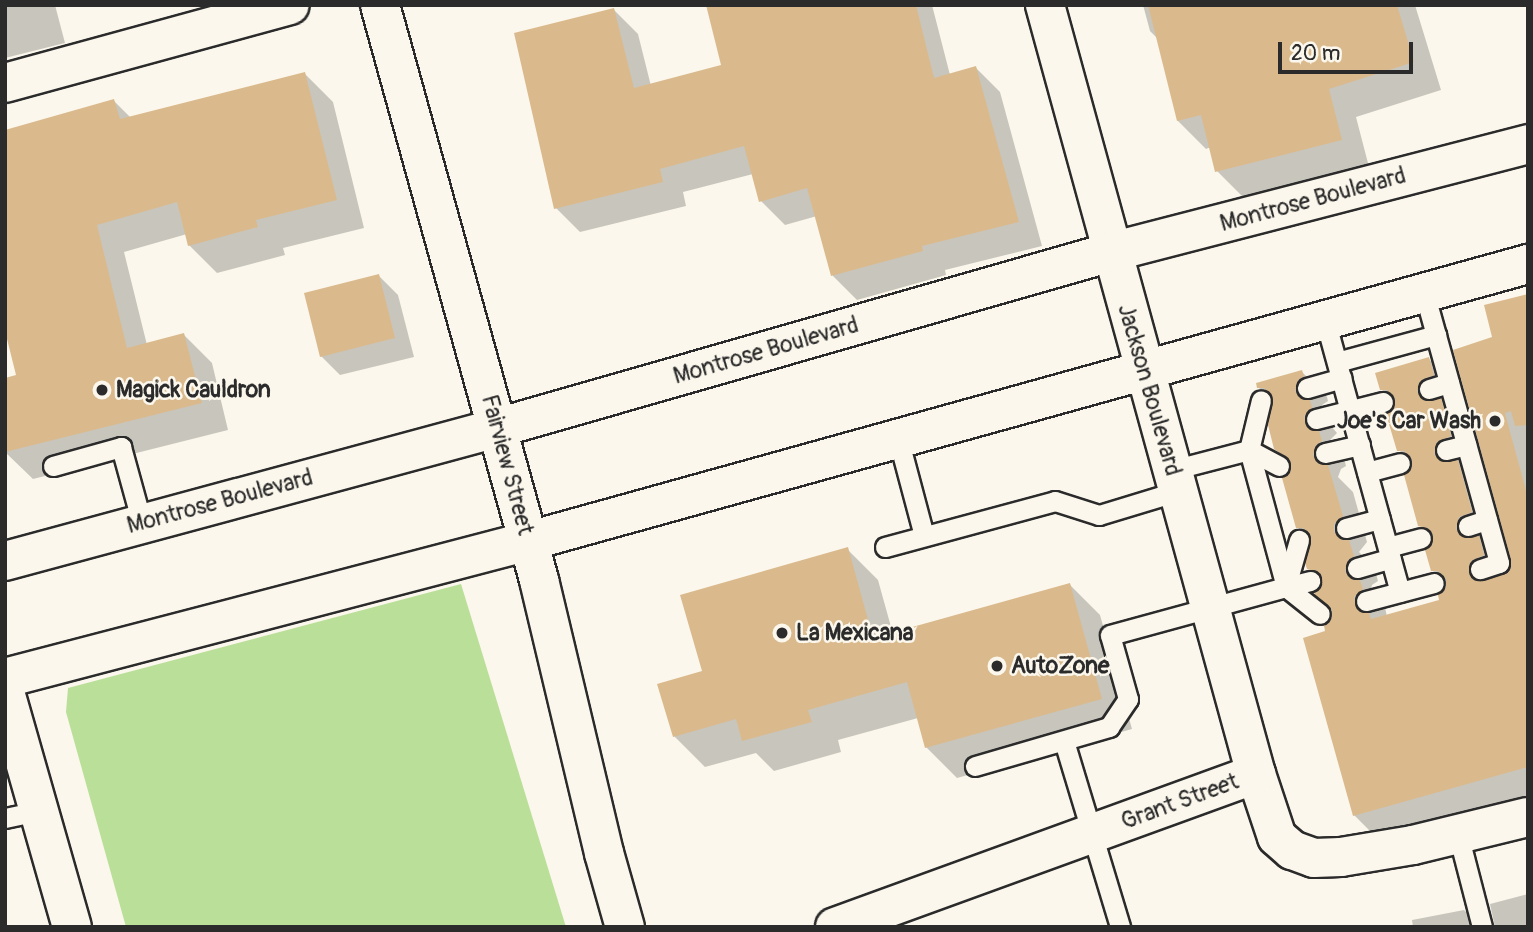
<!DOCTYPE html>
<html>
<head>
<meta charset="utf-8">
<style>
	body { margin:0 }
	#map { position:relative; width:1533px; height:932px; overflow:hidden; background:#fbf7ec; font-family:Pangolin,sans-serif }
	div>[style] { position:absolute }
	.green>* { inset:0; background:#badf99 }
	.shadow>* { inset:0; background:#0003 }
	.building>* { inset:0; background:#daba8d }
	.roads { filter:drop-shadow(2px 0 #2b2b2b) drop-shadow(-2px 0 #2b2b2b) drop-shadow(0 2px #2b2b2b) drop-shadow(0 -2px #2b2b2b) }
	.service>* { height:19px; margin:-9.5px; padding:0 9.5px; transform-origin:9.5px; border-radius:9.5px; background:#fbf7ec }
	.minor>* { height:38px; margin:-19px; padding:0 19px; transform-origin:19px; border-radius:19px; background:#fbf7ec }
	.tertiary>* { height:38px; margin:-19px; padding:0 19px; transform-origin:19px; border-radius:19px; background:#fbf7ec }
	.secondary>* { height:38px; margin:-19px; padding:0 19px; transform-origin:19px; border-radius:19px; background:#fbf7ec }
	.dots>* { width:19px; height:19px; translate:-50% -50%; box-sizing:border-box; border:4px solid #fbf7ec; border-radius:50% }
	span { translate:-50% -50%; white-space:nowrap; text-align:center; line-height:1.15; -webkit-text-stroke:5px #fbf7ec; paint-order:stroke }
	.street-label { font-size:23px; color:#2b2b2b }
	.poi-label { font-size:23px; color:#2b2b2b; font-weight:700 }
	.left { translate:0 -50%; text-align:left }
	.right { translate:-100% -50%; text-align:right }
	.frame { position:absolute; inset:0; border:7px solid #2b2b2b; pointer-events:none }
	.scale { position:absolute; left:1278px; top:42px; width:135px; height:32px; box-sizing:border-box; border:4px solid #2b2b2b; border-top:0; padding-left:9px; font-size:21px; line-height:24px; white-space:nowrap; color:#2b2b2b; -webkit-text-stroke:5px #fbf7ec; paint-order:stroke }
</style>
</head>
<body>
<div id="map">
	<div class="green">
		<div style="clip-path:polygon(461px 584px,566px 927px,126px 927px,66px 712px,68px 688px)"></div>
	</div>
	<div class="shadow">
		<div style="clip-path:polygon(5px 5px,55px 5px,65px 43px,5px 58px)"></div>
		<div style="clip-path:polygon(708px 5px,932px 5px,950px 75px,976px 68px,1000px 92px,1042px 246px,945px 270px,946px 275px,857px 300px,833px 276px,817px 216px,785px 225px,761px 201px,753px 174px,683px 192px,686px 206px,580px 232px,556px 208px,614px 10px,638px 34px,651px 86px,723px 66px)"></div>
		<div style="clip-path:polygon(1143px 5px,1415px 5px,1441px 90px,1356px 117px,1369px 167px,1245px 199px,1217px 171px,1211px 147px,1206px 149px,1178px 121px,1158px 39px,1150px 31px)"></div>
		<div style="clip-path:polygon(305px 74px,333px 102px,364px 228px,283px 248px,285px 255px,217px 273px,189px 245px,187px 234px,124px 252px,147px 345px,184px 335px,212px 363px,228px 430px,33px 479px,5px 452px,18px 377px,114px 101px,131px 118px)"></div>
		<div style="clip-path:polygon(379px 276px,398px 295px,414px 357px,340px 375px,321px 356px)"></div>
		<div style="clip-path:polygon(1528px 296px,1528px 799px,1379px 840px,1354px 815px,1327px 633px,1333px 610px,1324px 584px,1309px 568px,1311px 541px,1298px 527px,1292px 465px,1276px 449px,1273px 402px,1259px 388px,1302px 372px,1327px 397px,1328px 401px,1322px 405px,1320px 413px,1337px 433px,1328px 442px,1344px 458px,1346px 466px,1341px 469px,1338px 477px,1353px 492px,1367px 542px,1359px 552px,1374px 567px,1378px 581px,1372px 585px,1370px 593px,1385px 607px,1387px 617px,1441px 601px,1447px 585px,1432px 570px,1434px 539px,1420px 525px,1413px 465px,1399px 450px,1396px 404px,1381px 389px,1429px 359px,1454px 384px,1458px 400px,1445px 405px,1465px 425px,1475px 461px,1462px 466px,1482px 487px,1496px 537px,1483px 542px,1503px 562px,1506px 574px,1512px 567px,1494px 338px)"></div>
		<div style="clip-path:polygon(847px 549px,878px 580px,893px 634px,1070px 585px,1100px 615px,1132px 729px,957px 778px,927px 748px,918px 718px,838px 740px,841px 752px,774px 771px,756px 753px,705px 767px,674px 736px,704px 672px)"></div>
		<div style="clip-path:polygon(1528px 894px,1528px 927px,1495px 927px,1490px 904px)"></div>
		<div style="clip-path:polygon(1464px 910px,1481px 927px,1413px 927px,1412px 920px)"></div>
	</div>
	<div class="building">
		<div style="clip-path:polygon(706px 5px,916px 5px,934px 78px,976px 66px,1019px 222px,922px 246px,923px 251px,831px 276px,807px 188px,759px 202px,744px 146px,660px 169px,663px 182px,554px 209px,514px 33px,614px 8px,634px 88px,721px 65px)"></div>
		<div style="clip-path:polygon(1148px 5px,1397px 5px,1414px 62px,1329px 89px,1342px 140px,1215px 172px,1201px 115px,1177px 121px)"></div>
		<div style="clip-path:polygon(305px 72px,337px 200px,256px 220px,258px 227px,188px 246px,177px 202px,97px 225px,127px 348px,184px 333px,202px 403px,5px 452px,5px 378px,16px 375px,5px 331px,5px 130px,114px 99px,120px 119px)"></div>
		<div style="clip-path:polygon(379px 274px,395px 338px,320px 357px,304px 293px)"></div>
		<div style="clip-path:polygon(1528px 294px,1528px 425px,1515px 426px,1511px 411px,1505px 413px,1528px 498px,1528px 767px,1353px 816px,1303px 638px,1325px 631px,1324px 626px,1330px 621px,1332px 610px,1314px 594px,1322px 584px,1319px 573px,1307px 569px,1305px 563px,1311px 536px,1303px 528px,1296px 528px,1282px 478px,1290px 471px,1290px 460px,1274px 449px,1268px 425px,1272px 396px,1264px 388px,1257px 388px,1256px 383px,1302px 370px,1304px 376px,1298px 380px,1295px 391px,1299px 397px,1310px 400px,1312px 407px,1304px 416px,1307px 427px,1319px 431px,1322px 441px,1316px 445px,1313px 455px,1317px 462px,1328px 465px,1343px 516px,1334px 524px,1334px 532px,1342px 540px,1349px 540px,1354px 556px,1348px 560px,1345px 571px,1349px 577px,1360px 580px,1363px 589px,1354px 597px,1357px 609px,1369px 613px,1371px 619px,1439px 600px,1438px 595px,1446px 587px,1446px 579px,1438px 571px,1431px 571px,1425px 550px,1430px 546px,1433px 535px,1429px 529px,1418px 526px,1404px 475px,1412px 467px,1412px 459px,1404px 451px,1397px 451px,1386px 414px,1395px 406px,1395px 398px,1387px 390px,1380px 390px,1375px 373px,1429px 357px,1434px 375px,1421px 380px,1417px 392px,1426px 401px,1441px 398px,1451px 436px,1437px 442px,1434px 454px,1443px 462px,1458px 460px,1472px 512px,1459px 517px,1456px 529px,1465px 538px,1479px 535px,1484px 555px,1471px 561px,1469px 573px,1478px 581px,1503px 574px,1511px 567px,1511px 560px,1453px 350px,1492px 337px,1484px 305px)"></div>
		<div style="clip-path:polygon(848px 547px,873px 638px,1070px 583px,1102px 699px,925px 748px,907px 682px,808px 710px,812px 722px,742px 741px,736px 719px,673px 737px,657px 684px,702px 671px,680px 595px)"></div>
	</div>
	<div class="roads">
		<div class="service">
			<div style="left:1424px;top:292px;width:281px;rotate:74.5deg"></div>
			<div style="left:1499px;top:563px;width:20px;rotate:162deg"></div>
			<div style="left:1325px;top:320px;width:282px;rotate:74.6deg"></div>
			<div style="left:1337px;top:362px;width:103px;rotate:-15.3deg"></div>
			<div style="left:1307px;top:388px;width:36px;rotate:-16deg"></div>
			<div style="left:1429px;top:389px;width:21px;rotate:-17deg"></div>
			<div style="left:1316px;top:419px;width:69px;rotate:-14.2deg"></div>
			<div style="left:898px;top:438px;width:101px;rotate:75.1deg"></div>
			<div style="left:1249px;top:450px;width:51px;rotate:-76.5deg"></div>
			<div style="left:1249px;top:450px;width:34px;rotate:28deg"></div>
			<div style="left:1446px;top:450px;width:21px;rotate:-14deg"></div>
			<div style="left:1325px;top:453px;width:36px;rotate:-13deg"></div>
			<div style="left:53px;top:466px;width:71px;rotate:-15.6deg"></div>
			<div style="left:121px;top:447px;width:79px;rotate:74.6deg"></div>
			<div style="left:1367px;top:472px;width:34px;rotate:-15deg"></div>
			<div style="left:1468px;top:526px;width:20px;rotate:-18deg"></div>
			<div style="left:1346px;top:528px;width:35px;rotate:-15deg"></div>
			<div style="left:885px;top:547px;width:176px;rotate:-15.1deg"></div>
			<div style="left:1055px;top:501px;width:46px;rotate:17.7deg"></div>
			<div style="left:1099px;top:515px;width:83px;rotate:-16.9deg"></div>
			<div style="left:1388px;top:547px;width:34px;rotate:-15deg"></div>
			<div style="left:1357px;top:568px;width:35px;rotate:-16deg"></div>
			<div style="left:1286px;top:586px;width:48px;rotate:-74.2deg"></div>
			<div style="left:1286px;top:587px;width:43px;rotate:38.5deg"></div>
			<div style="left:1286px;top:587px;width:25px;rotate:-14deg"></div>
			<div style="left:1366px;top:601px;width:70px;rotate:-14.8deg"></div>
			<div style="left:1064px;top:741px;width:194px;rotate:73.2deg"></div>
			<div style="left:975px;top:766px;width:140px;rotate:-16.2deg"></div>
			<div style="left:1109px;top:727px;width:34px;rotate:-56deg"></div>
			<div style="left:1128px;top:699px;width:66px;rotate:-105.7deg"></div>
			<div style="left:1110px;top:635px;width:182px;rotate:-15.3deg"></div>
			<div style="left:1286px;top:587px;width:142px;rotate:-105.1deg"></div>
			<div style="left:1249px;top:450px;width:80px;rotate:165.4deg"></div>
			<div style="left:5px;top:818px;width:35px;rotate:-12deg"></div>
			<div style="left:1458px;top:834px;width:96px;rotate:75.5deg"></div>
		</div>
		<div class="minor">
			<div style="left:1045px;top:5px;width:797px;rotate:74.66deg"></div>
			<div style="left:1256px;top:774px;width:66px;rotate:71.6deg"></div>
			<div style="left:1277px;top:837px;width:20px;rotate:41deg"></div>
			<div style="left:1292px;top:850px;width:23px;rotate:20deg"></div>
			<div style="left:1314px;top:858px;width:27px;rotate:-2deg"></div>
			<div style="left:1341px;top:857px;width:73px;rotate:-9.5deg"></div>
			<div style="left:1413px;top:845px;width:118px;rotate:-13.7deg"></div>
			<div style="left:5px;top:83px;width:295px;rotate:-15.3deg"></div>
			<div style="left:5px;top:692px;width:244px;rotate:74.1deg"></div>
			<div style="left:835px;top:927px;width:448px;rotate:-20deg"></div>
		</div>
		<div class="tertiary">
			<div style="left:380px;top:5px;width:597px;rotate:74.54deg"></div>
			<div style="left:539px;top:580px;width:281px;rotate:76.6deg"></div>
			<div style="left:604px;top:853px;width:77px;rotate:74.2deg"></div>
		</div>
		<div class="secondary">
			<div style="left:5px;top:561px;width:510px;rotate:-15.13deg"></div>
			<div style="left:497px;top:428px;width:639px;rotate:-15.99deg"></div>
			<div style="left:1111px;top:252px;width:431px;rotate:-14.5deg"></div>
			<div style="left:5px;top:678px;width:542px;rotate:-14.65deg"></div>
			<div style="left:529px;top:541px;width:1037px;rotate:-15.5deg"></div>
		</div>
	</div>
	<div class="dots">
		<div style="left:102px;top:390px;background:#2b2b2b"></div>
		<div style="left:1495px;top:421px;background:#2b2b2b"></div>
		<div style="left:782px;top:633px;background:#2b2b2b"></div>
		<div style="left:997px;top:666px;background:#2b2b2b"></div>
	</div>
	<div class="street-label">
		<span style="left:1313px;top:200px;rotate:-15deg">Montrose Boulevard</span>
		<span style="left:766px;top:351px;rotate:-16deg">Montrose Boulevard</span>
		<span style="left:1149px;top:390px;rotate:74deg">Jackson Boulevard</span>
		<span style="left:507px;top:465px;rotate:75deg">Fairview Street</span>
		<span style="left:220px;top:502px;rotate:-15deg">Montrose Boulevard</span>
		<span style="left:1180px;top:802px;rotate:-20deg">Grant Street</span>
	</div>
	<div class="poi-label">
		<span class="left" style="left:116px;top:390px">Magick Cauldron</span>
		<span class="right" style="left:1481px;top:421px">Joe's Car Wash</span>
		<span class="left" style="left:796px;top:633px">La Mexicana</span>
		<span class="left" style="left:1011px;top:666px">AutoZone</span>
	</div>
	<div class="frame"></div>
	<div class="scale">20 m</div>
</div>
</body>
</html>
